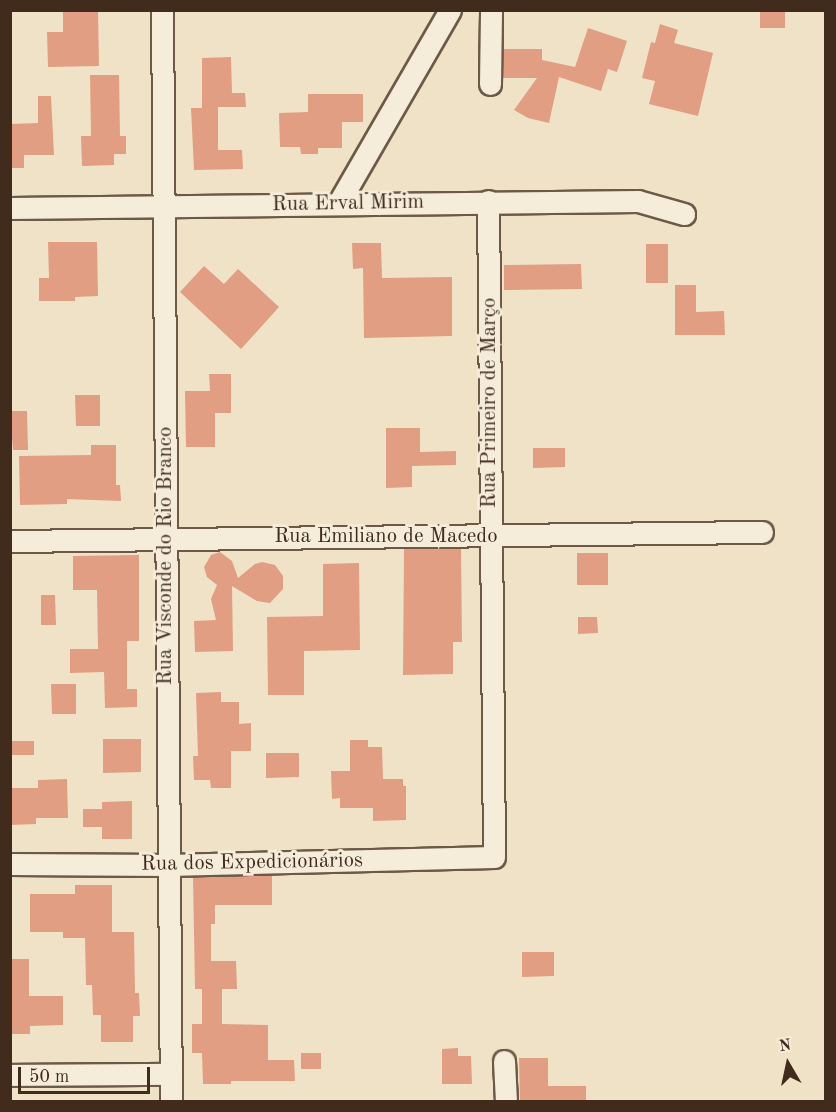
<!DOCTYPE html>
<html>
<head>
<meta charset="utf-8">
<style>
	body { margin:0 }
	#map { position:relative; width:836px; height:1112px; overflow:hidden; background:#f0e2c6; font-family:"Old Standard TT",serif }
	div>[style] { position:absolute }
	.building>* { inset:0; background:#e19e82 }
	.roads { filter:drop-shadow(2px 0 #6c5947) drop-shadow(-2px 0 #6c5947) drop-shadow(0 2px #6c5947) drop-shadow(0 -2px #6c5947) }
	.street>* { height:21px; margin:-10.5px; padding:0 10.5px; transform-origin:10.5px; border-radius:10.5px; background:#f5ecda }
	span { translate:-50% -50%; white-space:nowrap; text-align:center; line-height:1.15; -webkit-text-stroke:6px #f5ecda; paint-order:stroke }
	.street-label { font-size:21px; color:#402b1d }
	.frame { position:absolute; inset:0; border:12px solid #402b1d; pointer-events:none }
	.north { position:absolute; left:758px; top:1034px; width:60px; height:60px; -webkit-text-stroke:4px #f5ecda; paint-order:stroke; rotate:351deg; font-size:16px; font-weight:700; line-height:24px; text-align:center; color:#402b1d }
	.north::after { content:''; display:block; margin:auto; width:21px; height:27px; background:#402b1d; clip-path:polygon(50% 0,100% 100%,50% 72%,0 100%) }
	.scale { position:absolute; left:18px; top:1067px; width:132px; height:27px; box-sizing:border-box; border:3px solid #402b1d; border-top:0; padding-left:8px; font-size:18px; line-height:21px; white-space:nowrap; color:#402b1d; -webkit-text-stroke:4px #f5ecda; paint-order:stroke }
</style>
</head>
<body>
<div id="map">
	<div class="building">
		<div style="clip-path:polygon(63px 10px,98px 10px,99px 66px,48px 67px,47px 32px,63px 32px)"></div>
		<div style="clip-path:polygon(760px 10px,785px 10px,785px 28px,760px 28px)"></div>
		<div style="clip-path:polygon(660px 24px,678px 30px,674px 43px,713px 53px,698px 116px,649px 104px,655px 81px,642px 78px,651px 42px,655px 43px)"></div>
		<div style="clip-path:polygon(588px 28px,627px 41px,617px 72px,608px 69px,601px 91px,559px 77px,549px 123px,528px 118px,514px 110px,537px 78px,503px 78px,503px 49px,542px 49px,542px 60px,575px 67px)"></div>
		<div style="clip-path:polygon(231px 57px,232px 93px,245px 93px,246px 107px,218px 107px,218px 150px,242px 150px,243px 169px,194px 170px,191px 108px,202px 108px,202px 58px)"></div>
		<div style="clip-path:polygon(90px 75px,119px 75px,120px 136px,126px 136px,126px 154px,114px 154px,114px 165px,82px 166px,81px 136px,91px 136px)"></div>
		<div style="clip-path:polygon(308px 94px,363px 94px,363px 122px,342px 122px,342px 148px,318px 148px,318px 154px,301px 154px,300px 147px,280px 147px,279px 113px,308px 112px)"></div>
		<div style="clip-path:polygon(38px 96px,51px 96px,54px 155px,24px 155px,24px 168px,10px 168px,10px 124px,38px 123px)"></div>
		<div style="clip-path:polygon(48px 242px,97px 242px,98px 296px,75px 297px,75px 301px,39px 301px,39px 278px,49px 278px)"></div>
		<div style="clip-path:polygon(352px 243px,381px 243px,382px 278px,452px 277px,452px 336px,364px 338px,363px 268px,353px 269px)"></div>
		<div style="clip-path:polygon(646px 244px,668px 244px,668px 283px,646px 283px)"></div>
		<div style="clip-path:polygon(581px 264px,582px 289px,504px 290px,504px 265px)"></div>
		<div style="clip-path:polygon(204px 266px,224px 284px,238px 269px,279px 307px,241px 349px,180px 292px)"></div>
		<div style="clip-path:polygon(675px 285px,696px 285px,696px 312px,724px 311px,725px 335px,675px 335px)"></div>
		<div style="clip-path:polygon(209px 374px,231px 374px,231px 413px,215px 413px,215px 447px,186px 447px,185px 391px,210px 391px)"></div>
		<div style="clip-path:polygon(75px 395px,100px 395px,100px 426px,76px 426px)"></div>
		<div style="clip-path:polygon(10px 411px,27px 411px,28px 450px,13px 450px)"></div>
		<div style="clip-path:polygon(386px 428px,420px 428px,420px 452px,456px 451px,456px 465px,412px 466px,412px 487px,386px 488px)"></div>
		<div style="clip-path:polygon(91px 445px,116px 445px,116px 485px,120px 485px,121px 501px,67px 499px,67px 504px,20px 505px,19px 456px,91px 455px)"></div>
		<div style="clip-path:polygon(533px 448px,565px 448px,565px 467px,533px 468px)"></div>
		<div style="clip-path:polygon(461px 548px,462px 642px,453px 642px,453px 674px,403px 675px,404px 549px)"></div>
		<div style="clip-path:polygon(220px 552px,232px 561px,238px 578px,255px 564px,262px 562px,275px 565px,283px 576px,283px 589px,270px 603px,257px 601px,232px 586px,233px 651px,195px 652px,194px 621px,216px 620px,211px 599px,217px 585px,207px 577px,204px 567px,211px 555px)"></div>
		<div style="clip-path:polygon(577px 553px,608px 553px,608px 585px,577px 585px)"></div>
		<div style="clip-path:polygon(139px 555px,139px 641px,127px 641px,127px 689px,137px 689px,137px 707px,105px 708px,104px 672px,70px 673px,70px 649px,98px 649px,97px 590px,73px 590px,73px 556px)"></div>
		<div style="clip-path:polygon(359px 563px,360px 650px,304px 651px,304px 695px,268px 695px,267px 617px,323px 616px,323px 564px)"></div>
		<div style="clip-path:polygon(41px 595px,55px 595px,56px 625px,41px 625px)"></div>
		<div style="clip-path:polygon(578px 617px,597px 617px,598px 633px,578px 634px)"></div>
		<div style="clip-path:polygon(51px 684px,76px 684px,76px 714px,52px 714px)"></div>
		<div style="clip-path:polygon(221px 692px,221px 702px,239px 702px,239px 724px,251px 723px,251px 751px,231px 751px,231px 788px,211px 788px,210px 780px,194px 780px,193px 756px,198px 756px,196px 693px)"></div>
		<div style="clip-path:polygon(103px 739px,141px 739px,141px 772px,103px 773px)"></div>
		<div style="clip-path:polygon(350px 740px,368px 740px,368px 747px,382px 747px,383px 779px,403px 779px,403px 786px,406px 786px,406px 820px,373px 821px,373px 808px,340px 808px,340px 798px,332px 799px,331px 771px,350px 771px)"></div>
		<div style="clip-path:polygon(10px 741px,34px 741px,34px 755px,10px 755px)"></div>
		<div style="clip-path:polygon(266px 753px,299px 753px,299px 777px,266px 778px)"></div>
		<div style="clip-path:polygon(67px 779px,68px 818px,36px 818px,36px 824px,10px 825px,10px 788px,38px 788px,38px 780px)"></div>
		<div style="clip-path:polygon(132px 801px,132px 839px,102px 839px,102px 827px,83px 827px,83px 809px,102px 809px,102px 802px)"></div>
		<div style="clip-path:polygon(272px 875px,272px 905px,215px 905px,215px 924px,211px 924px,211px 961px,236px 961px,237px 989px,222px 989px,222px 1024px,268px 1025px,268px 1060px,294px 1060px,295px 1081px,231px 1081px,231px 1084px,203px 1084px,202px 1053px,192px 1053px,192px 1024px,202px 1024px,202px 989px,195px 989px,193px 877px)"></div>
		<div style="clip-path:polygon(75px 885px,112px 885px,112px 932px,134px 932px,135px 993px,139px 993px,140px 1016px,133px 1016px,133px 1042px,101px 1042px,101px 1015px,93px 1015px,92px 985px,86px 985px,85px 938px,63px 938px,63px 932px,30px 932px,30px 894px,75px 894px)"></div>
		<div style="clip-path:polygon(522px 952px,554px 952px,554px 976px,522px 977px)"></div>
		<div style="clip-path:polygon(10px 959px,29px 959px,29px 996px,63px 996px,63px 1025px,30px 1026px,30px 1034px,10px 1034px)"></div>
		<div style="clip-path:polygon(458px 1048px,458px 1056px,471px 1056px,472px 1084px,442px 1084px,442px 1049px)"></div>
		<div style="clip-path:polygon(301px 1053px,321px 1053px,321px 1069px,301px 1069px)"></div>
		<div style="clip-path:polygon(519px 1058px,548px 1058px,548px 1086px,586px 1086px,586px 1101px,520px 1101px)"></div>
	</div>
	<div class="roads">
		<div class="street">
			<div style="left:162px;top:10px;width:1092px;rotate:89.53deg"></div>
			<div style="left:490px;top:84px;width:74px;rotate:-89.2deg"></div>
			<div style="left:338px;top:204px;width:224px;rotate:-60deg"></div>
			<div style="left:10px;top:208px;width:628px;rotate:-0.64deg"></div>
			<div style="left:638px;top:201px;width:48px;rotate:15.8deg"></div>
			<div style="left:10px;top:541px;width:752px;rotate:-0.69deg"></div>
			<div style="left:10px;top:864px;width:158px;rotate:0.4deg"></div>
			<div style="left:168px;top:865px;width:326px;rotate:-1.4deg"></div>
			<div style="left:494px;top:857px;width:656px;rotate:-90.52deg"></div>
			<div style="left:504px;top:1061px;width:41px;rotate:87.2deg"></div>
			<div style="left:10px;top:1075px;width:161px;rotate:-0.4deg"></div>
		</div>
	</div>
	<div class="street-label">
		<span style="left:348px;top:204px;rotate:-1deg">Rua Erval Mirim</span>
		<span style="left:490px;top:403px;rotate:-90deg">Rua Primeiro de Março</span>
		<span style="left:386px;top:537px">Rua Emiliano de Macedo</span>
		<span style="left:166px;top:556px;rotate:-90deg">Rua Visconde do Rio Branco</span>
		<span style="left:252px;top:863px;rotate:-1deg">Rua dos Expedicionários</span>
	</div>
	<div class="frame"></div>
	<div class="north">N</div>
	<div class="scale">50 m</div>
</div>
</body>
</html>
